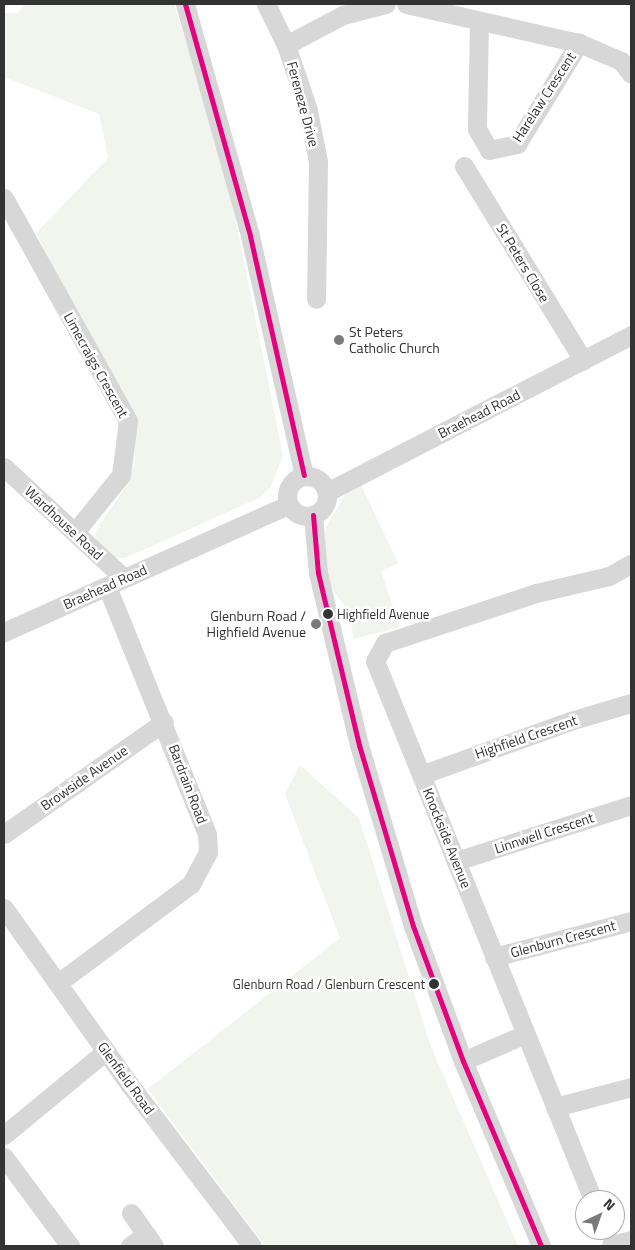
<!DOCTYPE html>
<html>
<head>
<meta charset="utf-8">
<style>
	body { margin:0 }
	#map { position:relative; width:635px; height:1250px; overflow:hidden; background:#fff; font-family:"Titillium Web",sans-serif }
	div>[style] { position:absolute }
	.green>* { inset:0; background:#f1f5ed }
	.minor>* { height:19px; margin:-9.5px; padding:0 9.5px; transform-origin:9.5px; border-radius:9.5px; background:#d7d7d7 }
	.minor>.ring { margin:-9.5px; padding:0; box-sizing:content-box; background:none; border:19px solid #d7d7d7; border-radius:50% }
	.bus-1>* { height:5px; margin:-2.5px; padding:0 2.5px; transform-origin:2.5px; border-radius:2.5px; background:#e5007d }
	.dots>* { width:14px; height:14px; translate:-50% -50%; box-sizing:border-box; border:2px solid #fff; border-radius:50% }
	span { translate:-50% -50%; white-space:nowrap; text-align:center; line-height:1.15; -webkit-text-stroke:5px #fff; paint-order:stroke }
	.bus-label { font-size:13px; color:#333 }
	.left { translate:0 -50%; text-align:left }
	.right { translate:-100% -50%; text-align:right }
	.street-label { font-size:14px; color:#333 }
	.poi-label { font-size:14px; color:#333 }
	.frame { position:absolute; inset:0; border:5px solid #333; pointer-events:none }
	.north { position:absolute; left:575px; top:1190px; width:50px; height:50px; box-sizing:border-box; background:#fff; border:1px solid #adadad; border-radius:50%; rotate:42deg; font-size:14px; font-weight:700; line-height:20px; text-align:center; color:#333 }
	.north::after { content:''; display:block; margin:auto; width:18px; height:22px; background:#7a7a7a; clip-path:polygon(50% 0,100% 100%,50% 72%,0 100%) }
</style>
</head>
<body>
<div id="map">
	<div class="green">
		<div style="clip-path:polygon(24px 4px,174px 4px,201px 87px,231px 197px,283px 456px,270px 488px,259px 498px,125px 558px,109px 558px,97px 546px,95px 535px,97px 528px,122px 493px,135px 463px,133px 424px,36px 233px,108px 158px,99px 114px,4px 77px,4px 13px,18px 13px)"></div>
		<div style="clip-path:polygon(353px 482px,360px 483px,398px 563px,381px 571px,400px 627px,354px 639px,348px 611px,325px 579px,322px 551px,326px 527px)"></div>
		<div style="clip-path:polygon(300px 765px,359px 818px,431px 1047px,518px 1246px,265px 1246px,148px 1089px,340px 938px,285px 794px)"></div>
	</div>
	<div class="minor">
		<div style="left:185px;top:4px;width:241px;rotate:74.3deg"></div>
		<div style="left:250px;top:236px;width:245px;rotate:77.3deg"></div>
		<div style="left:266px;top:4px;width:46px;rotate:64deg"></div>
		<div style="left:286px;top:45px;width:69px;rotate:71.3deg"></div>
		<div style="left:308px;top:110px;width:53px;rotate:79.1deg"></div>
		<div style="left:318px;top:162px;width:137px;rotate:90.8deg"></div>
		<div style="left:406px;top:4px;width:177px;rotate:12.7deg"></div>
		<div style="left:579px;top:43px;width:46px;rotate:23.2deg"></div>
		<div style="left:621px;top:61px;width:16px;rotate:52deg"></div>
		<div style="left:479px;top:22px;width:107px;rotate:91.1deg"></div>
		<div style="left:477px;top:129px;width:24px;rotate:60deg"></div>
		<div style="left:489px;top:150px;width:29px;rotate:-12deg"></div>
		<div style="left:517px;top:144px;width:119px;rotate:-58.5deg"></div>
		<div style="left:286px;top:45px;width:64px;rotate:-27.8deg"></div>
		<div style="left:343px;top:15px;width:44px;rotate:-14.3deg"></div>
		<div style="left:464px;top:166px;width:228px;rotate:58.5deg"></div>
		<div style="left:4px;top:198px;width:255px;rotate:60.9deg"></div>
		<div style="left:128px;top:421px;width:54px;rotate:97.4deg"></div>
		<div style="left:121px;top:475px;width:73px;rotate:128.9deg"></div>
		<div style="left:4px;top:467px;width:163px;rotate:42.8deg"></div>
		<div class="ring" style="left:287px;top:476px;width:21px;height:21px"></div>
		<div style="left:327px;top:492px;width:342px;rotate:-27.3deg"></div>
		<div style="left:313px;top:515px;width:58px;rotate:85.1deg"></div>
		<div style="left:318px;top:573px;width:177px;rotate:76.6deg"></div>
		<div style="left:359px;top:745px;width:189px;rotate:73.4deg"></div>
		<div style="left:413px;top:926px;width:144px;rotate:69.7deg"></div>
		<div style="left:463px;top:1061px;width:201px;rotate:67.1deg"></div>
		<div style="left:4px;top:632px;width:311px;rotate:-24.1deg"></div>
		<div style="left:421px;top:775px;width:158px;rotate:-19.9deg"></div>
		<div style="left:570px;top:721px;width:64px;rotate:-16.4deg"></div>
		<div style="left:4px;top:834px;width:195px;rotate:-35deg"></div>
		<div style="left:456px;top:861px;width:184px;rotate:-17.7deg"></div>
		<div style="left:4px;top:908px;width:216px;rotate:54.6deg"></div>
		<div style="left:129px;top:1084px;width:203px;rotate:52.8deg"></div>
		<div style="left:494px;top:957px;width:142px;rotate:-14.7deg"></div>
		<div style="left:58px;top:983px;width:166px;rotate:-36.7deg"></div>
		<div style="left:191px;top:884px;width:36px;rotate:-62deg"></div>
		<div style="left:208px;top:852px;width:18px;rotate:-93deg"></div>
		<div style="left:207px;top:834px;width:267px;rotate:-112deg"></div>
		<div style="left:463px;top:1061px;width:68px;rotate:-23.5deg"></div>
		<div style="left:555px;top:1107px;width:79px;rotate:-14.7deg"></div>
		<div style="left:4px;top:1135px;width:132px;rotate:-39.5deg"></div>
		<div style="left:4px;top:1157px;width:111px;rotate:53.4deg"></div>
		<div style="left:593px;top:1200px;width:581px;rotate:-112.02deg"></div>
		<div style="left:375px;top:661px;width:21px;rotate:-61deg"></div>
		<div style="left:385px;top:643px;width:159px;rotate:-18.3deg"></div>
		<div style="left:536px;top:593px;width:75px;rotate:-13.1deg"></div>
		<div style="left:609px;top:576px;width:25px;rotate:-29deg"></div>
		<div style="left:131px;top:1213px;width:40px;rotate:55.1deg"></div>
		<div style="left:611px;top:1245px;width:21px;rotate:-14deg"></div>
		<div style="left:130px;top:1246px;width:20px;rotate:-37deg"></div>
	</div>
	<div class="bus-1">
		<div style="left:185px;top:4px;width:241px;rotate:74.3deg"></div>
		<div style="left:250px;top:236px;width:245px;rotate:77.3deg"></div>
		<div style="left:313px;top:515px;width:58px;rotate:85.1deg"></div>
		<div style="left:318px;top:573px;width:177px;rotate:76.6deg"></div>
		<div style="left:359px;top:745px;width:189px;rotate:73.4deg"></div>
		<div style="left:413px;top:926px;width:144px;rotate:69.7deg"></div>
		<div style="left:463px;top:1061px;width:201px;rotate:67.1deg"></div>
	</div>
	<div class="dots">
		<div style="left:339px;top:340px;background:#7a7a7a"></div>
		<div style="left:328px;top:614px;background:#333"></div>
		<div style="left:316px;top:624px;background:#7a7a7a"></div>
		<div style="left:434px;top:984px;background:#333"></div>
	</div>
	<div class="bus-label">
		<span class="left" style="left:337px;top:614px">Highfield Avenue</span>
		<span class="right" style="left:425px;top:984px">Glenburn Road / Glenburn Crescent</span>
	</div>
	<div class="street-label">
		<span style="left:544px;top:97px;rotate:-57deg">Harelaw Crescent</span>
		<span style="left:303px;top:104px;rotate:75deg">Fereneze Drive</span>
		<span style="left:523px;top:263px;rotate:59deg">St Peters Close</span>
		<span style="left:96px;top:365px;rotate:61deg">Limecraigs Crescent</span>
		<span style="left:479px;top:414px;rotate:-27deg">Braehead Road</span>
		<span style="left:64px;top:523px;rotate:43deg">Wardhouse Road</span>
		<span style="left:105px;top:587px;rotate:-24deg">Braehead Road</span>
		<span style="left:526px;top:737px;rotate:-19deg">Highfield Crescent</span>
		<span style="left:84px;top:778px;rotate:-35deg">Browside Avenue</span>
		<span style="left:188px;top:784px;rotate:69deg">Bardrain Road</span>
		<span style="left:544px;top:833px;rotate:-18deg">Linnwell Crescent</span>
		<span style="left:447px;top:838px;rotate:68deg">Knockside Avenue</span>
		<span style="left:563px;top:939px;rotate:-15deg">Glenburn Crescent</span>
		<span style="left:126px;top:1078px;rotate:54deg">Glenfield Road</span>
	</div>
	<div class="poi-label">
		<span class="left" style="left:349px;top:340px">St Peters<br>Catholic Church</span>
		<span class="right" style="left:306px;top:624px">Glenburn Road /<br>Highfield Avenue</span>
	</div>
	<div class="frame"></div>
	<div class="north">N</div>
</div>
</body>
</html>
